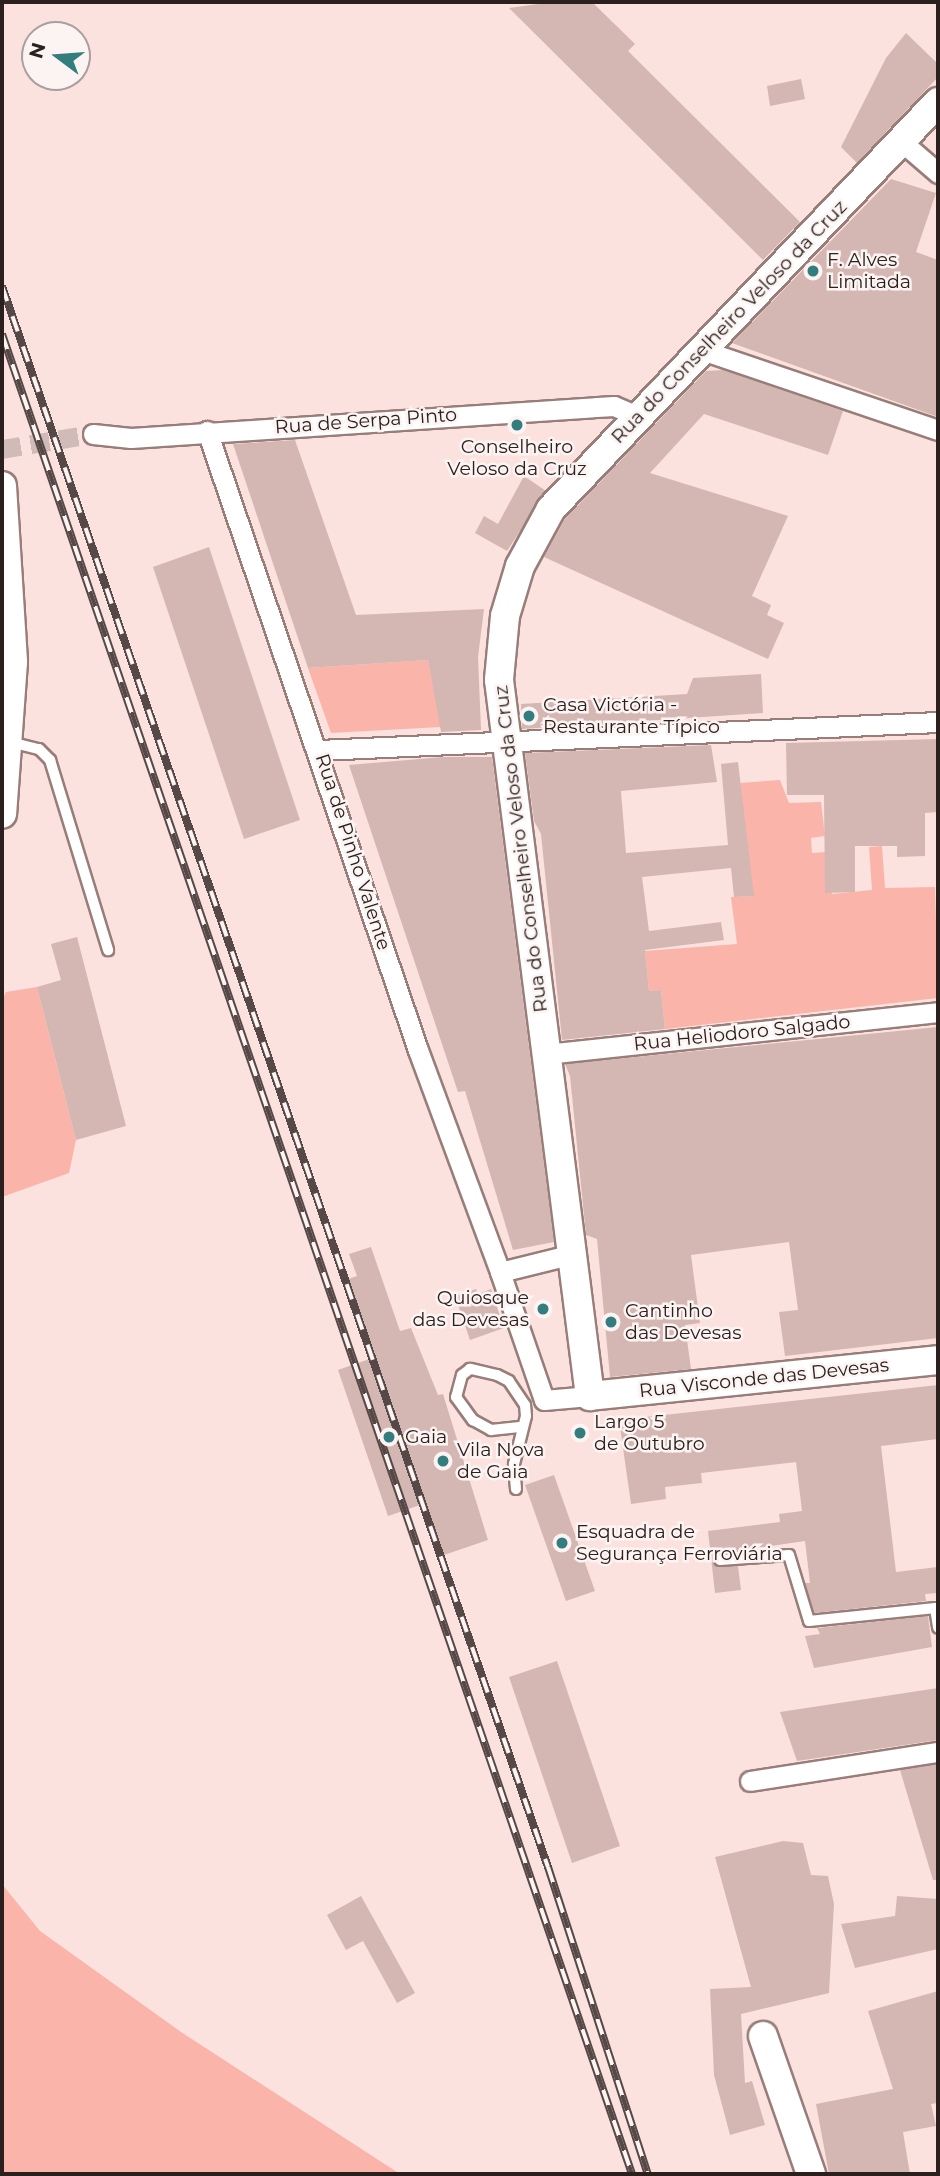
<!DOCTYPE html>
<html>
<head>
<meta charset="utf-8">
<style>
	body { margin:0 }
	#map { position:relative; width:940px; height:2176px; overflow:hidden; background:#fbe2de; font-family:Montserrat,sans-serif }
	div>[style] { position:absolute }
	.green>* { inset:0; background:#fab4a9 }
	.building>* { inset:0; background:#d4b7b2 }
	.street-tunnel>* { height:19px; margin-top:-9.5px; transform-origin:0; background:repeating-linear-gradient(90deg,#d1bbb8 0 19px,transparent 0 29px) }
	.roads { filter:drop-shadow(2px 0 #987d79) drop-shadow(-2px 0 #987d79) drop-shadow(0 2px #987d79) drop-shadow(0 -2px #987d79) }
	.lane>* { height:10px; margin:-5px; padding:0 5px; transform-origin:5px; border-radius:5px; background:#fff }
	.street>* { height:19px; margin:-9.5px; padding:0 9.5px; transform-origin:9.5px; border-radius:9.5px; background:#fff }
	.secondary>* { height:28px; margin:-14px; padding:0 14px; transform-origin:14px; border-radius:14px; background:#fff }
	.rail>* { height:8px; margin-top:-4px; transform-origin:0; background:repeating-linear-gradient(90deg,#fbf4f3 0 16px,#564846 0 32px); box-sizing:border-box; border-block:2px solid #564846 }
	.dots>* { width:19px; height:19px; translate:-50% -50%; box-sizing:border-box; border:4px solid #fbf4f3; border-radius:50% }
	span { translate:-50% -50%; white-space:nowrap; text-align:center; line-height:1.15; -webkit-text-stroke:5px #fbf4f3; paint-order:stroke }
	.poi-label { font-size:19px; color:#2b201e }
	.left { translate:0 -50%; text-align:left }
	.right { translate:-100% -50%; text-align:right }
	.street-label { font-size:19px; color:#2b201e }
	.frame { position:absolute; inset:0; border:4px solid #2b201e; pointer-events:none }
	.north { position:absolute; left:21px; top:21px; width:70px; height:70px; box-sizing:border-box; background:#fbf4f3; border:2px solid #a89f9e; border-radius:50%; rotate:286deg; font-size:19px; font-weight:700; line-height:28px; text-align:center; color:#2b201e }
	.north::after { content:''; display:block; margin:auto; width:24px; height:32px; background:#347d7e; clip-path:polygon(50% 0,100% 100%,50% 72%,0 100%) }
</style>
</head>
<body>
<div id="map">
	<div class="green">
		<div style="clip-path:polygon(428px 660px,441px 727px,331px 733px,308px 668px)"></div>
		<div style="clip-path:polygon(780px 780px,789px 803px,821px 802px,825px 836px,811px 838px,812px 853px,827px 852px,832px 894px,872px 890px,869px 847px,882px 846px,885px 888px,935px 887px,938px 998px,665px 1029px,661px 990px,649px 991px,645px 951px,737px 944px,731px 897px,753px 896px,740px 783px)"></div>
		<div style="clip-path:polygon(37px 987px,76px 1140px,69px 1173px,2px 1197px,2px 1000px,6px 992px)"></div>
		<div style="clip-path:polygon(2px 1884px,40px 1931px,181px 2032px,400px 2174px,2px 2174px)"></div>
	</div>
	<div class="building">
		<div style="clip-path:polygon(553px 2px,592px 2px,635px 44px,628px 51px,800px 222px,763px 260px,509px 8px)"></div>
		<div style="clip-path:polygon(906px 33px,938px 64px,938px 77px,857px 163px,841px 147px,886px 58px)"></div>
		<div style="clip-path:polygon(801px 79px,805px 99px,770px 106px,767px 86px)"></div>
		<div style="clip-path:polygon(891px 179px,936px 193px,916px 252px,938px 260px,938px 417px,732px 343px)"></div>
		<div style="clip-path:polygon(723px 370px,843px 411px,828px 455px,704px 414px,650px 473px,788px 516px,752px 596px,771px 605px,767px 615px,784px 623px,768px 659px,544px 557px,565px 519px,706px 371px)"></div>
		<div style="clip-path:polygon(295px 440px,356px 615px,484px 609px,478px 657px,481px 730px,441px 732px,428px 660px,308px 668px,233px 444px)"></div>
		<div style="clip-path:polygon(524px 476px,546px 491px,507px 551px,475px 533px,484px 516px,498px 524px)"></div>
		<div style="clip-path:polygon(209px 547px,300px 820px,244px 839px,153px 567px)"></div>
		<div style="clip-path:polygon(761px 674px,763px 713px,522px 729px,521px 704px,687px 694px,693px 678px)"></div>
		<div style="clip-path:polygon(938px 739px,938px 812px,925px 813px,925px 856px,897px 857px,897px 846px,855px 846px,855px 892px,825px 893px,824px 795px,787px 795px,786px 743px)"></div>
		<div style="clip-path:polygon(711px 745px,717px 782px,621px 791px,626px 853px,728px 845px,721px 764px,738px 762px,754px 896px,734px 897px,731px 868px,642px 877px,649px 931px,721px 922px,724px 940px,645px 950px,649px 991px,661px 990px,665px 1029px,562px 1040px,541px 834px,534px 821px,525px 753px)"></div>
		<div style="clip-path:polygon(443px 757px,492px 757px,554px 1242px,513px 1250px,465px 1091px,458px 1092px,349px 765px)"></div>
		<div style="clip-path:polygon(77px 937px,126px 1126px,76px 1140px,37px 987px,61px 980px,51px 944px)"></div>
		<div style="clip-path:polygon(938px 1027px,938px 1338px,785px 1356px,779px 1312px,798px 1310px,789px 1242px,691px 1255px,700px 1323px,685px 1325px,691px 1369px,610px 1377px,597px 1239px,586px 1235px,570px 1076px,565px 1064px)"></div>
		<div style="clip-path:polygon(371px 1247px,400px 1331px,411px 1328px,438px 1395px,443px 1394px,488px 1540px,444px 1555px,426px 1503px,388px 1516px,338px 1370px,375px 1357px,348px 1279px,357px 1276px,349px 1254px)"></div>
		<div style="clip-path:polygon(476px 1289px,478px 1294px,491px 1289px,504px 1328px,470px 1340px,455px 1296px)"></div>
		<div style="clip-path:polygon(938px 1385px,938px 1439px,881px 1446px,896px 1572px,938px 1567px,938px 1593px,925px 1594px,926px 1601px,814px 1613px,805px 1583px,810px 1583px,805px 1541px,716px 1554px,716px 1566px,738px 1566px,741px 1590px,715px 1593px,708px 1531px,780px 1522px,779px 1514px,802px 1511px,796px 1462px,701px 1473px,702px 1483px,665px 1487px,666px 1499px,631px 1504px,619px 1420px)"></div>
		<div style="clip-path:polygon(554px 1475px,595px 1591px,566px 1601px,525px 1485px)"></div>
		<div style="clip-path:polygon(928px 1616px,932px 1647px,814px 1668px,805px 1636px,820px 1634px,817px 1628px)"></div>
		<div style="clip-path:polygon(557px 1661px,620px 1846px,572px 1863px,509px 1677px)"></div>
		<div style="clip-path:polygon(938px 1688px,938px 1740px,797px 1761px,780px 1712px)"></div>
		<div style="clip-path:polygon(938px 1764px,938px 1880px,933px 1880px,900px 1770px)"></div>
		<div style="clip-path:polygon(783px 1841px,803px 1843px,811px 1875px,828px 1876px,834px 1904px,829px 1993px,741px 2014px,745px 2083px,752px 2081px,765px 2125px,730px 2135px,714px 2075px,710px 1989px,751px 1987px,715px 1857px)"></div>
		<div style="clip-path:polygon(361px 1896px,415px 1993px,397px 2003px,363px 1941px,346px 1950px,327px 1915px)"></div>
		<div style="clip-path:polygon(897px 1896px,938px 1899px,938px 1949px,855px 1968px,841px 1924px,895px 1916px)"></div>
		<div style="clip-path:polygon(938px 1991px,938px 2103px,931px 2104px,936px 2126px,903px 2132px,910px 2174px,829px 2174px,816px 2104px,893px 2089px,868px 2011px)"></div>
	</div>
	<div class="street-tunnel">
		<div style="left:2px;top:449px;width:92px;rotate:-9.4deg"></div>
	</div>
	<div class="roads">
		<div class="lane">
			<div style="left:10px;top:742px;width:30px;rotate:14deg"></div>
			<div style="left:39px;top:749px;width:16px;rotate:45deg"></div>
			<div style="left:50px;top:760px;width:199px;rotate:73deg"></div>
			<div style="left:516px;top:1489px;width:25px;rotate:-95deg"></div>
			<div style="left:514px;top:1464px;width:49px;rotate:-76deg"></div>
			<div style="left:526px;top:1416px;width:11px;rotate:-95deg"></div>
			<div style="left:525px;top:1405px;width:29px;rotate:-124deg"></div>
			<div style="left:509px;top:1381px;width:13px;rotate:-153deg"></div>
			<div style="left:497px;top:1375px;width:28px;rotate:-167deg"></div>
			<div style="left:470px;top:1369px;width:10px;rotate:143deg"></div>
			<div style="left:462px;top:1375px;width:23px;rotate:105deg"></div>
			<div style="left:456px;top:1397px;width:29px;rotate:54deg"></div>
			<div style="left:473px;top:1420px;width:21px;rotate:29deg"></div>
			<div style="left:491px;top:1430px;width:31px;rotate:-6deg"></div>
			<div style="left:720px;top:1560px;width:69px;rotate:-4.1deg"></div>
			<div style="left:789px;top:1555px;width:69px;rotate:73.1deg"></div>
			<div style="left:809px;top:1621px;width:127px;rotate:-5.9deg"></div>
			<div style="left:935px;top:1608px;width:20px;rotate:81deg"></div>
		</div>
		<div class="street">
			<div style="left:902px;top:142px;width:48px;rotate:40.7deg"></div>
			<div style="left:702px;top:350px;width:249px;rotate:18.7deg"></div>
			<div style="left:207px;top:431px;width:654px;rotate:71.18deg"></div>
			<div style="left:418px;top:1050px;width:237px;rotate:69.7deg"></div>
			<div style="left:93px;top:434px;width:38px;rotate:6deg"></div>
			<div style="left:131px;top:438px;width:484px;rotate:-3.8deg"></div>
			<div style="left:614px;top:406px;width:26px;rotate:23deg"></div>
			<div style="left:319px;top:750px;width:620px;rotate:-2.59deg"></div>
			<div style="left:546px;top:1054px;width:394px;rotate:-6.1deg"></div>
			<div style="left:573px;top:1254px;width:75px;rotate:166.1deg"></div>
			<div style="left:500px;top:1272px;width:135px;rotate:71deg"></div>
			<div style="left:544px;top:1400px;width:46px;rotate:-5deg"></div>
			<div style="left:750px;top:1781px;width:190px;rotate:-8.8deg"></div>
		</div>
		<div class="secondary">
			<div style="left:938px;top:102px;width:562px;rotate:133.56deg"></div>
			<div style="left:551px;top:509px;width:65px;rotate:118.5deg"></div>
			<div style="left:520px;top:566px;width:52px;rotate:106.7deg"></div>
			<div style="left:505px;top:616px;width:64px;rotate:95.4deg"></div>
			<div style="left:499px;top:680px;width:722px;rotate:82.76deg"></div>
			<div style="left:590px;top:1396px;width:350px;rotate:-5.9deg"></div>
			<div style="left:2px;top:486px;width:176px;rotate:86.4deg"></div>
			<div style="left:13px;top:662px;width:152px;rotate:94.1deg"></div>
			<div style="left:763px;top:2036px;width:146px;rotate:70.8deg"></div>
		</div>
	</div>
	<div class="rail">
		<div style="left:2px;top:286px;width:1673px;rotate:70.95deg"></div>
		<div style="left:548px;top:1867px;width:323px;rotate:72deg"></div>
		<div style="left:2px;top:334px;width:1945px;rotate:71.1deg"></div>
	</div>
	<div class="dots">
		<div style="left:813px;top:271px;background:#347d7e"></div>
		<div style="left:517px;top:425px;background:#347d7e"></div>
		<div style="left:529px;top:716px;background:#347d7e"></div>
		<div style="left:543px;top:1309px;background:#347d7e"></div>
		<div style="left:611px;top:1322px;background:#347d7e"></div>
		<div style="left:580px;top:1433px;background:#347d7e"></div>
		<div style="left:389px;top:1437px;background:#347d7e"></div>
		<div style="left:443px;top:1461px;background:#347d7e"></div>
		<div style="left:562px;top:1543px;background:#347d7e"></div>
	</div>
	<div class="poi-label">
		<span class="left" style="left:827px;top:271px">F. Alves<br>Limitada</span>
		<span style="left:517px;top:458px">Conselheiro<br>Veloso da Cruz</span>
		<span class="left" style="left:543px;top:716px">Casa Victória -<br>Restaurante Típico</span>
		<span class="right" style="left:529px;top:1309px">Quiosque<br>das Devesas</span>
		<span class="left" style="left:625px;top:1322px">Cantinho<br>das Devesas</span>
		<span class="left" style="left:594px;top:1433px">Largo 5<br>de Outubro</span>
		<span class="left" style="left:405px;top:1437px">Gaia</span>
		<span class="left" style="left:457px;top:1461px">Vila Nova<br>de Gaia</span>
		<span class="left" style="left:576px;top:1543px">Esquadra de<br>Segurança Ferroviária</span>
	</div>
	<div class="street-label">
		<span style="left:729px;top:322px;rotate:-46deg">Rua do Conselheiro Veloso da Cruz</span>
		<span style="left:366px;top:421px;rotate:-4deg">Rua de Serpa Pinto</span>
		<span style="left:521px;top:849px;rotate:-97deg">Rua do Conselheiro Veloso da Cruz</span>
		<span style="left:353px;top:852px;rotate:72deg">Rua de Pinho Valente</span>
		<span style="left:742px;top:1033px;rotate:-6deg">Rua Heliodoro Salgado</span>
		<span style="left:764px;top:1378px;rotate:-6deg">Rua Visconde das Devesas</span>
	</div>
	<div class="frame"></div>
	<div class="north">N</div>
</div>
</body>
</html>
